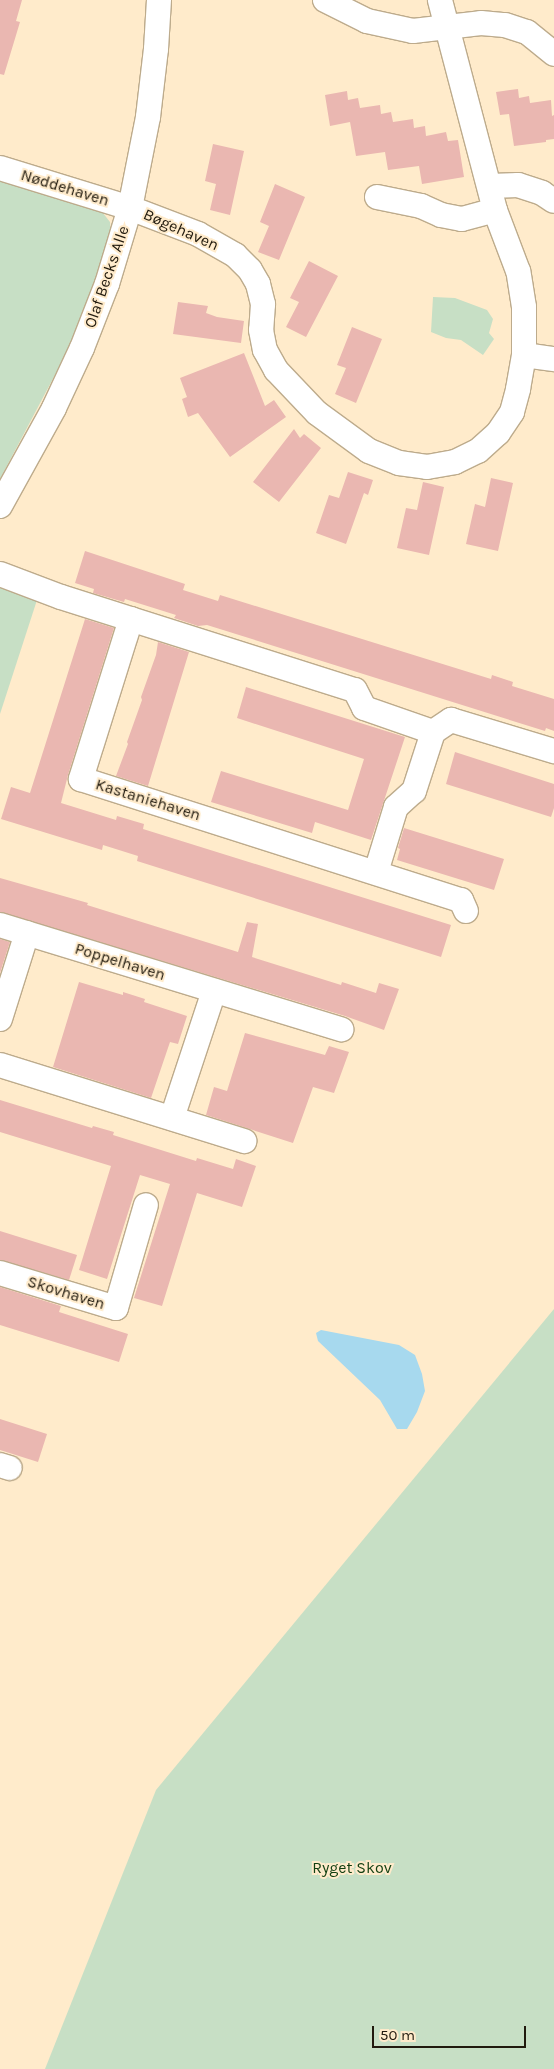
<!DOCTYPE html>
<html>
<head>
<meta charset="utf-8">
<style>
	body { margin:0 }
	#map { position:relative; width:554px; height:2069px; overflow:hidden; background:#ffebcb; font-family:Karla,sans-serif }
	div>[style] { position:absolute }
	.green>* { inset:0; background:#c7dfc5 }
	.water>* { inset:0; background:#a7d9ee }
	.building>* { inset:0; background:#eab7b1 }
	.roads { filter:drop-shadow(1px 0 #bdab8c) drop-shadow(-1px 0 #bdab8c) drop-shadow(0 1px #bdab8c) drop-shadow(0 -1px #bdab8c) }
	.minor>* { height:24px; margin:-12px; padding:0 12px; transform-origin:12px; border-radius:12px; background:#fff }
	span { translate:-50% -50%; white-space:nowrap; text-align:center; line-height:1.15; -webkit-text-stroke:4px #ffebcb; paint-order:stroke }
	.street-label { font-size:16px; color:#211a0e }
	.park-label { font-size:16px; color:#113f11 }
	.scale { position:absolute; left:372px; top:2026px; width:154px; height:22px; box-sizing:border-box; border:2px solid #211a0e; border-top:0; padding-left:6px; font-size:15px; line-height:18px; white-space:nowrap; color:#211a0e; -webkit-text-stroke:4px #ffebcb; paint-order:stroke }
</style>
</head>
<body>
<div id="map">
	<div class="green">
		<div style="clip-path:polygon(0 177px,99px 208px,110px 222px,111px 239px,76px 335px,0 479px)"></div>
		<div style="clip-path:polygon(433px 297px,455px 298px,487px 310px,493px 319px,489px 333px,494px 339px,483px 355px,461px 340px,446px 338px,431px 332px)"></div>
		<div style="clip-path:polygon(0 587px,37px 600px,0 714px)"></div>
		<div style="clip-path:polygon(554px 1309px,554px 2069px,45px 2069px,156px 1790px)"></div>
	</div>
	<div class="water">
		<div style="clip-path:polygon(321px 1330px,399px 1345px,415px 1355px,422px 1374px,425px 1391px,417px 1412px,407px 1429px,397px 1429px,380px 1400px,318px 1341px,316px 1333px)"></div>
	</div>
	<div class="building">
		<div style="clip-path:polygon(0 0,22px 0,16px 21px,20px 22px,4px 75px,0 74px)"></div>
		<div style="clip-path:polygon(518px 89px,519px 98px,529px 96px,530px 103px,551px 100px,552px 116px,554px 115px,554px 139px,546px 140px,546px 142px,514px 146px,509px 114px,500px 115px,496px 92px)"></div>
		<div style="clip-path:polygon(347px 91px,348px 100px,358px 98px,360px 108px,380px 105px,381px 114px,391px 112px,393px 122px,413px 119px,414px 128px,425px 126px,426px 136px,446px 132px,448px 141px,458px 140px,464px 177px,422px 184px,419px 166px,388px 170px,385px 152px,356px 156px,350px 122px,330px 126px,325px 95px)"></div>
		<div style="clip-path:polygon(213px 144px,244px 151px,230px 215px,210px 210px,216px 184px,205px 181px)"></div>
		<div style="clip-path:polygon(275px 184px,305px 197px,279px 260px,258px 252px,269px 226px,260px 222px)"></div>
		<div style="clip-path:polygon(309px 261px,338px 276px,306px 337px,286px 327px,299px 302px,290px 298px)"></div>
		<div style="clip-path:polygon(178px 302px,208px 306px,206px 313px,217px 317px,244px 321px,241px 343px,173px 334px)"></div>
		<div style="clip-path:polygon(352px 327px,382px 339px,356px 403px,335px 394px,346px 368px,337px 365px)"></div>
		<div style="clip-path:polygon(244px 353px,265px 406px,274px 400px,286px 417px,230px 457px,198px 413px,188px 417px,182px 399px,187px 397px,180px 378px)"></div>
		<div style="clip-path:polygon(294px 429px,300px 438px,304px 434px,321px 448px,279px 502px,253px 482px)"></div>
		<div style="clip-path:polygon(348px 472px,373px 480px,368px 495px,364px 493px,346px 544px,316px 533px,329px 495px,339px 498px)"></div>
		<div style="clip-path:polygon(491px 478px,513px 483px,498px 551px,466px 544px,475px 504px,485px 507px)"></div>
		<div style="clip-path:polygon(423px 482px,444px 487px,429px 555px,397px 548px,406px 508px,417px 510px)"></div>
		<div style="clip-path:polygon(85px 551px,185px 584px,183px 590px,218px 601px,220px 595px,491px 679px,492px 675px,513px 682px,512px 686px,554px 699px,554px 731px,546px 728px,545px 731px,207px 625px,198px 626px,174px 618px,176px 615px,125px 599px,124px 602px,93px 593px,94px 589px,75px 583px)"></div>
		<div style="clip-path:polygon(85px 619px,114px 628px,68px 775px,61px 803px,116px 820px,117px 816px,144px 824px,143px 829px,451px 925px,441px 957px,137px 861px,138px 856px,103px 845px,102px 850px,1px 819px,11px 787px,30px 793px)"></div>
		<div style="clip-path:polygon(158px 642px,189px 652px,148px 786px,116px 776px,128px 744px,127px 742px,142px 700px,141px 697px,156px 655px)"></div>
		<div style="clip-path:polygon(246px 687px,405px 737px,371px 840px,315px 822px,312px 833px,211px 802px,221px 771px,348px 810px,364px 759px,237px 718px)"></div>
		<div style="clip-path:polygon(455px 752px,554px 784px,554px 808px,551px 817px,446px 784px)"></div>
		<div style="clip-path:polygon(404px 828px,504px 859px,494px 890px,397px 860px,400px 849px,398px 848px)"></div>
		<div style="clip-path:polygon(0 878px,88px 903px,87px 905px,238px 952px,247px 922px,258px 924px,252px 957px,341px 985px,342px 982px,376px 993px,379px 983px,399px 989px,384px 1030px,345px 1016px,0 912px)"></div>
		<div style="clip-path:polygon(0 939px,10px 942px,0 973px)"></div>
		<div style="clip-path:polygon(79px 982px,123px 995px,123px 992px,145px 999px,144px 1002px,187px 1016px,178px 1044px,170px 1042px,151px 1098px,53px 1067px)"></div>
		<div style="clip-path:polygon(245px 1033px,325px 1055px,329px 1046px,349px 1052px,334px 1093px,313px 1087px,293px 1143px,206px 1115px,214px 1087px,227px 1091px)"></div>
		<div style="clip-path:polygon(0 1100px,92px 1128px,93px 1126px,114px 1132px,113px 1135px,196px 1161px,197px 1158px,233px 1169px,236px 1159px,256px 1166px,242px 1207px,197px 1193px,162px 1306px,134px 1298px,170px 1184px,140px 1175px,107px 1279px,79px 1270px,111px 1166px,0 1132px)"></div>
		<div style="clip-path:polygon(0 1231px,77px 1255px,69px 1280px,0 1260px)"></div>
		<div style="clip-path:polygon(0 1287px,61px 1306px,59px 1312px,128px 1334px,119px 1362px,0 1325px)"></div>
		<div style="clip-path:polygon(0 1419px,47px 1434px,38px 1462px,0 1450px)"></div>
	</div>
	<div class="roads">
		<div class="minor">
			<div style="left:325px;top:0;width:47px;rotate:26.6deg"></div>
			<div style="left:367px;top:21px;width:47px;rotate:12.3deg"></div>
			<div style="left:413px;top:31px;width:68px;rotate:-6.7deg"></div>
			<div style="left:481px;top:23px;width:24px;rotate:5deg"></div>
			<div style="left:505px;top:25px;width:23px;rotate:18deg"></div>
			<div style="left:527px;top:32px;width:35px;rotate:39deg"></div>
			<div style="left:0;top:168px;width:136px;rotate:17.1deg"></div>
			<div style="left:130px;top:208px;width:73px;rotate:20.9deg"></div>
			<div style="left:198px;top:234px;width:43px;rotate:29.6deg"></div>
			<div style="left:235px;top:255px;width:21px;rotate:45deg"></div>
			<div style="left:250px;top:270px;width:16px;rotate:60deg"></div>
			<div style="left:258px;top:284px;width:21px;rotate:76deg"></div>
			<div style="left:263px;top:304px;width:26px;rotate:94deg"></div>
			<div style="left:261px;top:330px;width:20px;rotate:79deg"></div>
			<div style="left:265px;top:350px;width:23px;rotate:61deg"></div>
			<div style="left:276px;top:370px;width:59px;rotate:46.4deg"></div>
			<div style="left:317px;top:413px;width:64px;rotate:36.2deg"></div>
			<div style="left:369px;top:451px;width:32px;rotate:22deg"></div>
			<div style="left:399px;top:463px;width:28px;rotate:8deg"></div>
			<div style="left:427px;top:467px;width:28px;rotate:-10deg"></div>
			<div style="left:455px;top:462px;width:25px;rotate:-26deg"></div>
			<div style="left:478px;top:451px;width:27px;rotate:-42deg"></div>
			<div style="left:498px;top:433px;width:25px;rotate:-56deg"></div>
			<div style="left:512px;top:412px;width:24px;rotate:-75deg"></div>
			<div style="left:518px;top:389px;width:35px;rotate:-80deg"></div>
			<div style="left:524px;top:355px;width:48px;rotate:-90deg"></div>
			<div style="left:524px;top:307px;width:36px;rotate:-99deg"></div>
			<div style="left:518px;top:271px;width:65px;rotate:-110.7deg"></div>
			<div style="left:495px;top:210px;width:217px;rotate:-104.7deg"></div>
			<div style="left:491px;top:186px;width:27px;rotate:-2deg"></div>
			<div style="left:518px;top:185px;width:25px;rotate:18deg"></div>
			<div style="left:542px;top:193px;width:14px;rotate:34deg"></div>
			<div style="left:377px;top:197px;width:45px;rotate:11.6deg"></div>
			<div style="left:421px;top:206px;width:22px;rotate:24deg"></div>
			<div style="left:441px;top:215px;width:21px;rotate:11deg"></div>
			<div style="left:462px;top:219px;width:34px;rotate:-15deg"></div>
			<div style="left:524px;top:355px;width:30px;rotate:8deg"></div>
			<div style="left:0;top:506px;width:112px;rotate:-61.1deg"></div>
			<div style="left:54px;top:408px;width:66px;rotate:-65deg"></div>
			<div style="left:82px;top:348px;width:69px;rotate:-68.7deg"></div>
			<div style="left:107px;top:284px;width:79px;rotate:-73.2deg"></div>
			<div style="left:130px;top:208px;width:93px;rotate:-78.8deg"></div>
			<div style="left:148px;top:117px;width:68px;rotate:-83.3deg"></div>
			<div style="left:156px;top:49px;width:49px;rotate:-86.5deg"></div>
			<div style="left:0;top:574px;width:65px;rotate:20.7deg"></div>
			<div style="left:61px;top:597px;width:308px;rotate:17.6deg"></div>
			<div style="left:355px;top:690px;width:20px;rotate:63deg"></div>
			<div style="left:364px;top:708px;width:73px;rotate:19.2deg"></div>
			<div style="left:433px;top:732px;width:22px;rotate:-34deg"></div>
			<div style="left:451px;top:720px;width:108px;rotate:16.8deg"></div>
			<div style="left:131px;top:619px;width:168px;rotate:107.4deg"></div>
			<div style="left:81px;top:779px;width:399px;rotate:17.7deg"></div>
			<div style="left:461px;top:900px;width:12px;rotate:66deg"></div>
			<div style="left:376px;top:872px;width:68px;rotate:-72.9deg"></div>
			<div style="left:396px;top:807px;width:24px;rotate:-42deg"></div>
			<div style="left:414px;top:791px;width:62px;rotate:-72.1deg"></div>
			<div style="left:0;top:925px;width:357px;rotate:17deg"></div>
			<div style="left:0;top:1019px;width:90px;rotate:-72.6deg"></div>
			<div style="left:0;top:1065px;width:256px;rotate:17.3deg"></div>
			<div style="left:172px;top:1118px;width:134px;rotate:-71.7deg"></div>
			<div style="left:0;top:1273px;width:121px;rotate:16.8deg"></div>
			<div style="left:116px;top:1308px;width:107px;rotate:-73.8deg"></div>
			<div style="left:0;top:1465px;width:10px;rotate:17deg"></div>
		</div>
	</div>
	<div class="street-label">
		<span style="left:65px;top:188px;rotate:17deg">Nøddehaven</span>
		<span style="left:181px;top:230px;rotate:24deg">Bøgehaven</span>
		<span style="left:107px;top:277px;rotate:-71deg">Olaf Becks Alle</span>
		<span style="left:148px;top:800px;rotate:17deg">Kastaniehaven</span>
		<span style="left:120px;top:962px;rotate:17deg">Poppelhaven</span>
		<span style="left:66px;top:1293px;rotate:17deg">Skovhaven</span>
	</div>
	<div class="park-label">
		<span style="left:352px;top:1868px">Ryget Skov</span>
	</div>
	<div class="scale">50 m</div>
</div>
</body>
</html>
